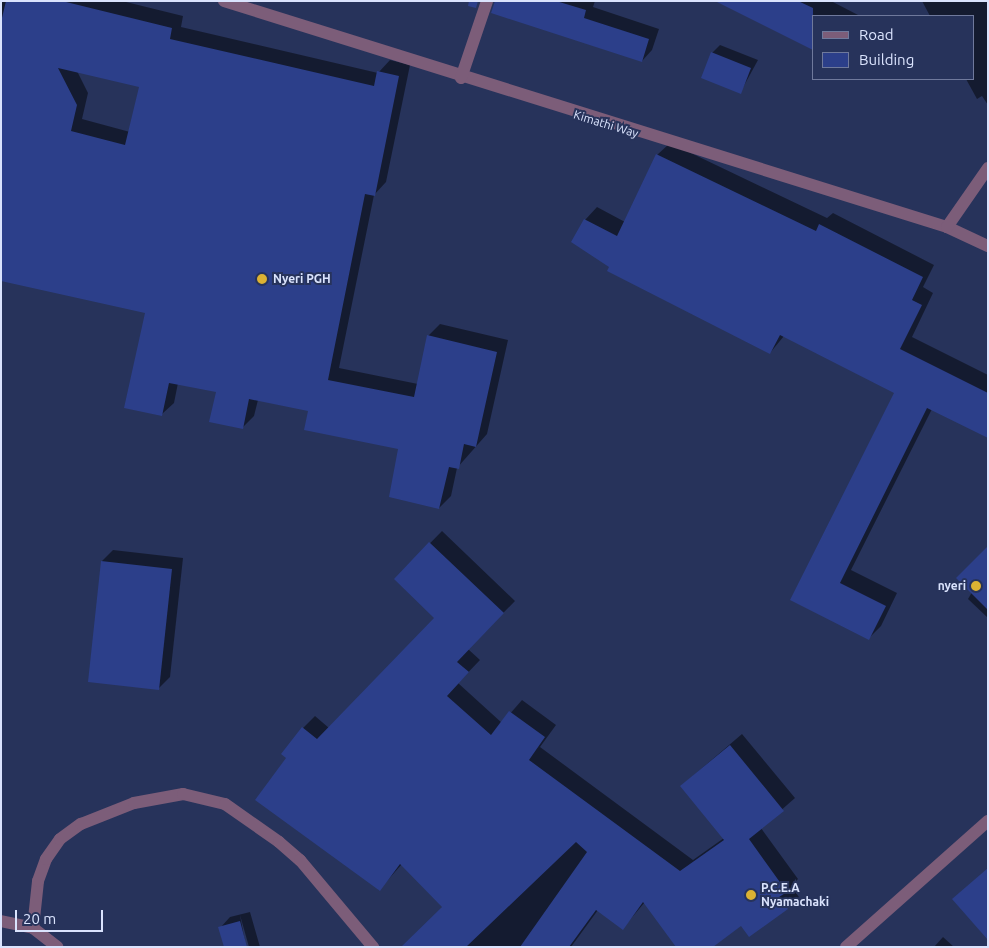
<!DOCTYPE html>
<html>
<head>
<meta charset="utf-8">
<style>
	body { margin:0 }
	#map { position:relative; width:989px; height:948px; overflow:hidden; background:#27335b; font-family:Ubuntu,sans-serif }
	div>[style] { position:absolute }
	.shadow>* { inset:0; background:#0007 }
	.building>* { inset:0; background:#2c3f8a }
	.minor>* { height:12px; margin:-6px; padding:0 6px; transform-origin:6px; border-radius:6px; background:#7c5d79 }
	.dots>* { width:14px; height:14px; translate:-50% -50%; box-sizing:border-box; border:2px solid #27335b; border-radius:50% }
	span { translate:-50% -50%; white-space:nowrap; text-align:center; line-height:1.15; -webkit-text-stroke:4px #27335b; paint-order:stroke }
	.street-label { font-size:12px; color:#dae3fd }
	.poi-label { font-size:12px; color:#dae3fd; font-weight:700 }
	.left { translate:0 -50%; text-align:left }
	.right { translate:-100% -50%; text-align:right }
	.frame { position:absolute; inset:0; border:2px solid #dae3fd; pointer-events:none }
	.legend { position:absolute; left:812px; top:15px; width:162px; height:65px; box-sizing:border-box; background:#27335b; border:1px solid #6f799c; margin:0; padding:6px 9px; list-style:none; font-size:15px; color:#dae3fd }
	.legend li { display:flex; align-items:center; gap:10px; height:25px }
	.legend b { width:25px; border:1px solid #6f799c }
	.scale { position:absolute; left:15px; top:910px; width:88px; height:22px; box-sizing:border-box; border:2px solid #dae3fd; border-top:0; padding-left:6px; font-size:15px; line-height:18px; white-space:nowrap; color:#dae3fd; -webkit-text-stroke:4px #27335b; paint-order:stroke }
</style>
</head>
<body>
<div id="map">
	<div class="shadow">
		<div style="clip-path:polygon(evenodd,1px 1px,122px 1px,183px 16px,181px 27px,378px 73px,390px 60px,410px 65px,386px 182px,374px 195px,339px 368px,418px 384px,428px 336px,440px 324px,508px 340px,487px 434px,457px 468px,451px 496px,439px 508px,399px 448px,309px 410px,258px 400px,254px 416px,242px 428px,217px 391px,178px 383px,174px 403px,162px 414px,147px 312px,1px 280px,1px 1px,77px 71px,141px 86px,130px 132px,82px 119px,88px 93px,77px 71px)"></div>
		<div style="clip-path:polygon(504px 1px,595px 1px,593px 7px,659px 29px,652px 50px,642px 61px)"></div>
		<div style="clip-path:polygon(739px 1px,831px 1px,860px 16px,813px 16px)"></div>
		<div style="clip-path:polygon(922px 1px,988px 1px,988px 105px,982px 96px,977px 99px,966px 79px,973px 79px,973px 16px,930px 16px)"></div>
		<div style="clip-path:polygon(720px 45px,758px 60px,740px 93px,712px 53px)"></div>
		<div style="clip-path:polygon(670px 143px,827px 218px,833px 213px,934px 265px,923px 287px,933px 293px,912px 337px,988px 375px,988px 437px,932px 409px,851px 570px,897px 593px,881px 626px,869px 638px,792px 600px,896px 391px,784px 336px,770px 353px,611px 266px,585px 220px,597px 207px,625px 222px,657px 155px)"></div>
		<div style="clip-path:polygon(442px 531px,515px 601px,468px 649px,480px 660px,458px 683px,502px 723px,522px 700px,556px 725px,540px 747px,693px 860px,724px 838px,681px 786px,742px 734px,795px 798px,761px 828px,798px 879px,791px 886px,799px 897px,787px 908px,742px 924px,645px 902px,623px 928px,598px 910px,571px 947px,416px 947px,443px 906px,402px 864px,379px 890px,288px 758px,303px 728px,315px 716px,329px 728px,436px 618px,395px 579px)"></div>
		<div style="clip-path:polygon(113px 550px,183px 558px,170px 677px,159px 688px,90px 681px,102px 561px)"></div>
		<div style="clip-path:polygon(988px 565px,988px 618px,968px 599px)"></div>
		<div style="clip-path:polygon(250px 912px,260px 947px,249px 947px,240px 915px,246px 947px,220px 928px,230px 917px)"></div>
		<div style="clip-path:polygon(943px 937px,954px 947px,934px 947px)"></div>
	</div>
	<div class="building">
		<div style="clip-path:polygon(evenodd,6px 1px,62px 1px,172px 28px,170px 39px,374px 86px,377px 71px,399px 76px,375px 196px,365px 194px,328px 380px,414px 397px,427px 335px,497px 352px,476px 447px,464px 444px,459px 469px,449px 467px,439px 509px,389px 497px,398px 449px,304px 430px,308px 411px,249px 399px,243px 429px,209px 422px,216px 392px,169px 383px,162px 416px,124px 408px,145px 313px,1px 281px,1px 22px,6px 1px,58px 68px,139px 87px,125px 145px,71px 131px,77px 105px,58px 68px)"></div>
		<div style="clip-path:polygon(469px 1px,478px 1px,476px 8px,468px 6px)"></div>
		<div style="clip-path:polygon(495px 1px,556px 1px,586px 10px,584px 18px,649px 39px,642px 62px,491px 13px)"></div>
		<div style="clip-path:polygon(715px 1px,798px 1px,813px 8px,813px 50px)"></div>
		<div style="clip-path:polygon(711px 52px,751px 68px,741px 94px,701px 78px)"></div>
		<div style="clip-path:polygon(656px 154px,816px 231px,819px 224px,923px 277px,912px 300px,922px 305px,900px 349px,988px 393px,988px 438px,927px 408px,840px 583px,886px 606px,869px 640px,790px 600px,894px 393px,780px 335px,770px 354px,607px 271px,609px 267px,571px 242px,584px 219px,617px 236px)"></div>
		<div style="clip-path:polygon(429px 542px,504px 613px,457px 662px,469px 672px,447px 696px,491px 735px,509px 711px,545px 737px,529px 760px,680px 871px,724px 840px,680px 786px,730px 745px,784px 811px,749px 839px,787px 892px,779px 897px,788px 909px,749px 937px,741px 926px,713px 947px,676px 947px,643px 902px,623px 930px,596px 910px,569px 947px,520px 947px,587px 852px,576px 842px,466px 947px,401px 947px,442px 907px,400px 864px,380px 891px,255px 800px,286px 758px,281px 754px,302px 727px,317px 739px,434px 618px,394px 579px)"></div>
		<div style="clip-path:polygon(988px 546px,988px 610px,956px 578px)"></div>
		<div style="clip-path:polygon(101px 561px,172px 569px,159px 690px,88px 682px)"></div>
		<div style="clip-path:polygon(988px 868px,988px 940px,952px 899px)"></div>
		<div style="clip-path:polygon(240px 921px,247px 947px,224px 947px,218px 927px)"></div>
	</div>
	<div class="minor">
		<div style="left:224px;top:1px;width:757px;rotate:17.36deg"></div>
		<div style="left:947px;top:227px;width:45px;rotate:24.9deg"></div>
		<div style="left:461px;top:78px;width:81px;rotate:-71.3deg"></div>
		<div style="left:947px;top:227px;width:72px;rotate:-55.2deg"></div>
		<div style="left:1px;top:921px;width:33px;rotate:12deg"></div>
		<div style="left:33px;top:928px;width:31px;rotate:38deg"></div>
		<div style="left:33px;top:928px;width:47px;rotate:-83.9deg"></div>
		<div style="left:38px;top:881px;width:23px;rotate:-70deg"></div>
		<div style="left:46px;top:859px;width:24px;rotate:-55deg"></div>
		<div style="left:60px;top:839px;width:26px;rotate:-36deg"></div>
		<div style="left:81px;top:824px;width:57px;rotate:-21.6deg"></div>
		<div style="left:134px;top:803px;width:50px;rotate:-10.4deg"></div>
		<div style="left:183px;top:794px;width:43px;rotate:13.4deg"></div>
		<div style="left:225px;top:804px;width:66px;rotate:35.1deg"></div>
		<div style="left:279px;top:842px;width:28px;rotate:41deg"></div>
		<div style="left:300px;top:860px;width:114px;rotate:50deg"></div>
		<div style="left:846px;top:947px;width:190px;rotate:-41.6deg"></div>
	</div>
	<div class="dots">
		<div style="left:262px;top:279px;background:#dcb233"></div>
		<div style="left:976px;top:586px;background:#dcb233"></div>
		<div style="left:751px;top:895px;background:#dcb233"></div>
	</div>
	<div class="street-label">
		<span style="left:606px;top:124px;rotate:17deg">Kimathi Way</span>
	</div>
	<div class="poi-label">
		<span class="left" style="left:273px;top:279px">Nyeri PGH</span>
		<span class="right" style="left:966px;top:586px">nyeri</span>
		<span class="left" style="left:761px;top:895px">P.C.E.A<br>Nyamachaki</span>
	</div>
	<div class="frame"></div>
	<ul class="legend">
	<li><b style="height:6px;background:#7c5d79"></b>Road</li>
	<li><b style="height:14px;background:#2c3f8a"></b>Building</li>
	</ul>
	<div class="scale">20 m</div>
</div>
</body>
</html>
